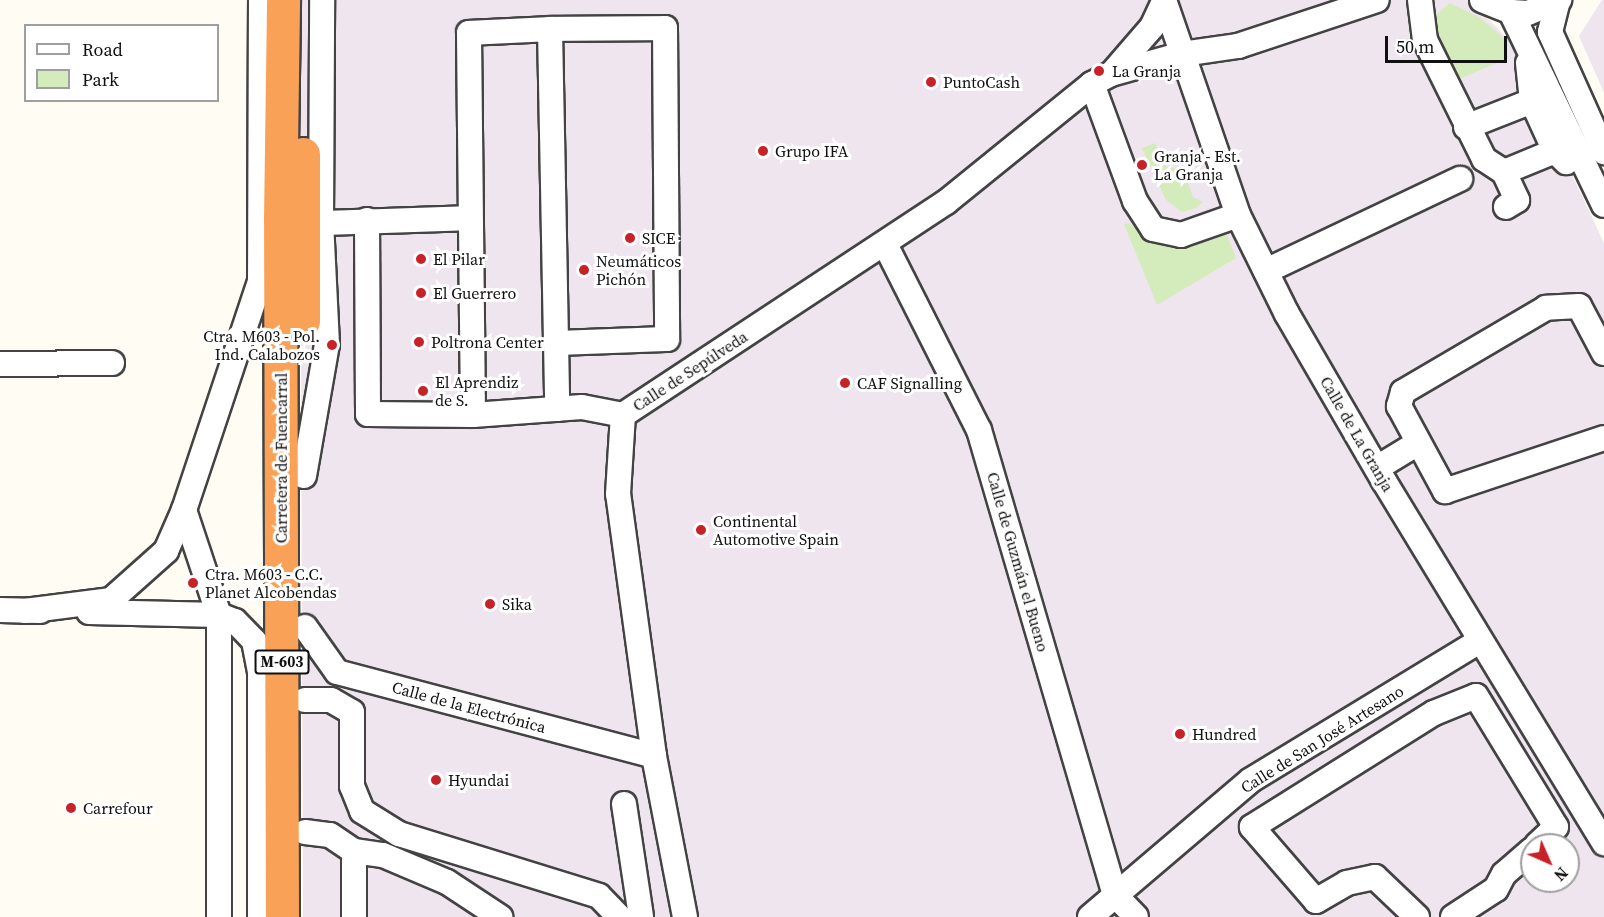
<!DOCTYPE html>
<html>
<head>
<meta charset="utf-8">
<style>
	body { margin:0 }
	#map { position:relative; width:1604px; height:917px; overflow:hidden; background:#fffdf3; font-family:"Source Serif 4",serif }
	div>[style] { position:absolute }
	.industrial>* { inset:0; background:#eee5ef }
	.green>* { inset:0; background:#d4ecbb }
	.roads { filter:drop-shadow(2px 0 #434343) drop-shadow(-2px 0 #434343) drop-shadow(0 2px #434343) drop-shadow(0 -2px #434343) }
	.minor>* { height:24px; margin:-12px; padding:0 12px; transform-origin:12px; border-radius:12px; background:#fff }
	.highway>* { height:33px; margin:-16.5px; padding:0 16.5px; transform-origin:16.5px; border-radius:16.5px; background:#f9a257 }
	.dots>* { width:16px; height:16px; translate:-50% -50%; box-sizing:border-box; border:3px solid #fff; border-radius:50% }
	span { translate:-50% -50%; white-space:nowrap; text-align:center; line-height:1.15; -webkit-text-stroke:6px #fff; paint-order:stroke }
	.shield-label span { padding:2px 4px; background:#fff; border:2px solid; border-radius:4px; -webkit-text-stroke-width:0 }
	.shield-label { font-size:15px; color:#101010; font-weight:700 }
	.poi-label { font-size:16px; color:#101010 }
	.left { translate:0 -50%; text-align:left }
	.right { translate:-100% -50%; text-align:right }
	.street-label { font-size:16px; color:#101010 }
	.legend { position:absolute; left:24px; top:24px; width:195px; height:78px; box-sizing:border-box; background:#fff; border:2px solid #9f9f9f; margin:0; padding:8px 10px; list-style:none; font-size:18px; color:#101010 }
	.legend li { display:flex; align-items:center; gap:12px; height:30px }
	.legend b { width:30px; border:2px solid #9f9f9f }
	.north { position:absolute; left:1520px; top:833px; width:60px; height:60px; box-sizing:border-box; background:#fff; border:2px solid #9f9f9f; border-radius:50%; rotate:135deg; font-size:16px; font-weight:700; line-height:24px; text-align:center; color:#101010 }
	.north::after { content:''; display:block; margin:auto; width:21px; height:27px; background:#c72228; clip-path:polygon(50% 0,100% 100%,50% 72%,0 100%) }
	.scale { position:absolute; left:1385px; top:36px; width:122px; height:27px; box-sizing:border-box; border:3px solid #101010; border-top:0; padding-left:8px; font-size:18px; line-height:21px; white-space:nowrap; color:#101010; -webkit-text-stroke:4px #fff; paint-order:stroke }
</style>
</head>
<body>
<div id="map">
	<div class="industrial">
		<div style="clip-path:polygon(evenodd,300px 0,1477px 0,1483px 14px,1508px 39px,1604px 243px,1604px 917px,303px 917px,300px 0,1532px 845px,1568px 845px,1568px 881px,1532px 881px,1532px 845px)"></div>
		<div style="clip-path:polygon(1602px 0,1604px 0,1604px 93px,1579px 36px)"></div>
	</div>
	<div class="green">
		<div style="clip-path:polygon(1450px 3px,1479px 17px,1503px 37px,1508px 58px,1455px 81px,1437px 44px,1432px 18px)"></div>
		<div style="clip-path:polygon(1155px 143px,1166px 167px,1183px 169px,1193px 197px,1203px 202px,1196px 208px,1182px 212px,1166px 200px,1142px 148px)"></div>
		<div style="clip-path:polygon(1129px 223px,1147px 239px,1165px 246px,1184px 245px,1225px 230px,1236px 258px,1157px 305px,1124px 224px)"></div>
	</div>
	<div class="roads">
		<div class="minor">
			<div style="left:1164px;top:0;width:227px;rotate:71deg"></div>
			<div style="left:1238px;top:215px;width:110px;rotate:63.7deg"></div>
			<div style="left:1287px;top:314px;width:193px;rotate:59.9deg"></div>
			<div style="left:1384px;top:481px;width:424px;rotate:58.7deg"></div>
			<div style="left:1420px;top:0;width:40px;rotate:82.9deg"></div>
			<div style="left:1425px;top:40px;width:133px;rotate:63.6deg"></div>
			<div style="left:1484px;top:159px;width:24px;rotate:33deg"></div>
			<div style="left:1504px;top:172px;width:55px;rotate:-22.4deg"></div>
			<div style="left:1482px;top:0;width:31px;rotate:22deg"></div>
			<div style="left:1511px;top:12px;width:17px;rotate:3deg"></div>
			<div style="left:1528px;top:13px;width:34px;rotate:-23deg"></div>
			<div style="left:1558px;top:0;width:33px;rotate:104deg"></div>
			<div style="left:1550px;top:32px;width:132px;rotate:65.8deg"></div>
			<div style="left:1511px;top:12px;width:214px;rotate:64.3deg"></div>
			<div style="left:550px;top:29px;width:115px;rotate:-0.5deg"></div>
			<div style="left:665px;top:28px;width:311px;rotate:89.6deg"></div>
			<div style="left:667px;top:339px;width:111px;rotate:177.9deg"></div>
			<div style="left:1528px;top:63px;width:38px;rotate:84deg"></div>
			<div style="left:1532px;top:101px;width:55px;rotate:65.3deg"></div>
			<div style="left:1555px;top:151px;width:16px;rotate:45deg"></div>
			<div style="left:1113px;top:72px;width:60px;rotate:-49.1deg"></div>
			<div style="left:1152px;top:27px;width:29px;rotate:-65deg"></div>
			<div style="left:1092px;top:84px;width:125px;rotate:69.8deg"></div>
			<div style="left:1135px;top:201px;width:33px;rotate:57deg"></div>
			<div style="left:1153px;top:229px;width:29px;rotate:12deg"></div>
			<div style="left:1181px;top:235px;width:60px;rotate:-19.3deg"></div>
			<div style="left:1466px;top:127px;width:71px;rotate:-21.5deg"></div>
			<div style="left:1504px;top:172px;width:31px;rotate:65deg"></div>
			<div style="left:1517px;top:200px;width:13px;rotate:148deg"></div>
			<div style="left:367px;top:220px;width:194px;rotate:89.7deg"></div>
			<div style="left:368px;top:414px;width:105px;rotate:0.5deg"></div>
			<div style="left:473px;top:415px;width:109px;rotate:-4.2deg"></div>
			<div style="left:582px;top:407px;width:42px;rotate:11deg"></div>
			<div style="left:321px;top:223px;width:148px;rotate:-1.9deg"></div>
			<div style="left:885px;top:244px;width:208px;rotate:63.2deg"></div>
			<div style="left:979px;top:430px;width:484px;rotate:73.7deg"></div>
			<div style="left:1115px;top:895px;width:30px;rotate:46deg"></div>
			<div style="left:1266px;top:271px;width:215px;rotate:-25.4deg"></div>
			<div style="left:1604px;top:353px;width:53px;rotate:-118deg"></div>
			<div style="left:1579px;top:306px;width:33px;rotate:177deg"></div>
			<div style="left:1546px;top:308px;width:166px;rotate:149.6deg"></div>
			<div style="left:1403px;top:392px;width:15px;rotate:106deg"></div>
			<div style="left:1399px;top:406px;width:97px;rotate:61.6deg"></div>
			<div style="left:1445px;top:491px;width:168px;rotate:-18.4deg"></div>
			<div style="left:0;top:364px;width:112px;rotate:-0.5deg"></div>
			<div style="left:473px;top:415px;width:382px;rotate:-90.6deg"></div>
			<div style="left:469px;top:33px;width:81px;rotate:-2.8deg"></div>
			<div style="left:550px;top:29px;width:380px;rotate:88.9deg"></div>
			<div style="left:1377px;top:468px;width:48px;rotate:-31.4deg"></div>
			<div style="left:304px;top:476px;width:134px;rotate:-80.1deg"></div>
			<div style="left:327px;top:344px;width:121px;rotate:-92.8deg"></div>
			<div style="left:321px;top:223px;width:223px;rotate:-89.7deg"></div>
			<div style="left:184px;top:510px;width:111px;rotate:71.6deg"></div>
			<div style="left:219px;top:615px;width:302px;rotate:90deg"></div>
			<div style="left:0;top:610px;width:40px;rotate:1.4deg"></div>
			<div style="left:25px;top:611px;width:87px;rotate:-7.3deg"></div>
			<div style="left:111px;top:600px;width:74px;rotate:-41.7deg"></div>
			<div style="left:166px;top:551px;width:45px;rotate:-66.3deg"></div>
			<div style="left:184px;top:510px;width:240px;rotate:-71.6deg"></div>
			<div style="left:260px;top:282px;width:282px;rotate:-89.8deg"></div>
			<div style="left:89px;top:612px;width:130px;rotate:1.3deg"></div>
			<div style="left:219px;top:615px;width:17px;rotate:21deg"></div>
			<div style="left:235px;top:621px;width:28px;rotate:46deg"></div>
			<div style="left:254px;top:641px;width:32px;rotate:79deg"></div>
			<div style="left:260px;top:672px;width:245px;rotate:90deg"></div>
			<div style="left:305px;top:627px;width:55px;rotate:54.6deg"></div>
			<div style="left:337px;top:672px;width:328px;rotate:14.8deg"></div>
			<div style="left:305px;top:700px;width:26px"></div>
			<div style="left:331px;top:700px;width:24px;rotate:30deg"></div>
			<div style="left:352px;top:712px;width:74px;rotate:90deg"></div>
			<div style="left:352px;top:786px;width:27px;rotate:68deg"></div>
			<div style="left:362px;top:811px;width:44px;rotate:31.9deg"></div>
			<div style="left:399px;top:834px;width:209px;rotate:17.2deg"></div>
			<div style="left:599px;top:896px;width:29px;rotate:46deg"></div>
			<div style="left:624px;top:804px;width:114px;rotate:81.4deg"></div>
			<div style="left:305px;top:832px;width:25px;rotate:7deg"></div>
			<div style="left:330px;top:835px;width:29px;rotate:34deg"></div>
			<div style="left:354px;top:851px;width:66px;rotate:90deg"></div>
			<div style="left:354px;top:851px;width:29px;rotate:8deg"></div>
			<div style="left:383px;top:855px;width:69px;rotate:22.9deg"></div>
			<div style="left:447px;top:882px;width:64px;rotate:33.4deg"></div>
			<div style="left:685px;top:917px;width:164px;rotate:-100.9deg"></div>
			<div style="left:654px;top:756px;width:264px;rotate:-97.8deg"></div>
			<div style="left:618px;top:494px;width:79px;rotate:-86.4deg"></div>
			<div style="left:623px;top:415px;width:386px;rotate:-33.4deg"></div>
			<div style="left:945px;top:203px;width:189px;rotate:-39deg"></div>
			<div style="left:1092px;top:84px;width:21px;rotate:-28deg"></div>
			<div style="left:1111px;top:74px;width:74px;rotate:-15.7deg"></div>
			<div style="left:1182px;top:54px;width:57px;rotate:-8.1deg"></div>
			<div style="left:1238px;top:46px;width:146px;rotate:-18.3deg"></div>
			<div style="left:1090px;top:917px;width:211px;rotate:-40.4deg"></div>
			<div style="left:1251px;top:780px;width:268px;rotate:-31.3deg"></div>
			<div style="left:1417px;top:917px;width:58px;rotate:-136.4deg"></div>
			<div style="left:1375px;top:877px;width:29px;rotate:168deg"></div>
			<div style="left:1347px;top:883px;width:36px;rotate:150deg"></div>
			<div style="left:1316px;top:901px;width:98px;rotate:-130.9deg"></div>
			<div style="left:1252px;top:827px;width:215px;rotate:-32.1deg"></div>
			<div style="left:1434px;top:713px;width:45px;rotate:-22deg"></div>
			<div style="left:1476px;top:696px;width:153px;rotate:58.6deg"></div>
			<div style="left:1556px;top:827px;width:26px;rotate:137deg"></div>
			<div style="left:1453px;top:917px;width:51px;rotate:-33.1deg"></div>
			<div style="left:1496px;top:889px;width:17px;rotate:-62deg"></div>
			<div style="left:1504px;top:874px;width:37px;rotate:-41deg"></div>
		</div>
		<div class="highway">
			<div style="left:303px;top:154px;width:167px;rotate:90deg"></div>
			<div style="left:282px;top:917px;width:697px;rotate:-90.16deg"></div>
			<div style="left:280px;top:220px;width:220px;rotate:-89.2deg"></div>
		</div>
	</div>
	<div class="dots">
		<div style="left:1099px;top:71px;background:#c72228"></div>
		<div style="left:931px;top:82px;background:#c72228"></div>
		<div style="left:763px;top:151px;background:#c72228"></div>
		<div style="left:1142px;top:165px;background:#c72228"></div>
		<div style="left:630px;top:238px;background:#c72228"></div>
		<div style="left:421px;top:259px;background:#c72228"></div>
		<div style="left:584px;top:270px;background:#c72228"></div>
		<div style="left:421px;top:293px;background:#c72228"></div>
		<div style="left:419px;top:342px;background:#c72228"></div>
		<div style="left:332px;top:345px;background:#c72228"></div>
		<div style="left:845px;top:383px;background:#c72228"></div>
		<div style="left:423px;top:391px;background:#c72228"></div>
		<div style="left:701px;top:530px;background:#c72228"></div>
		<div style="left:193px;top:583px;background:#c72228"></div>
		<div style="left:490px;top:604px;background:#c72228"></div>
		<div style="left:1180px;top:734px;background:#c72228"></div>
		<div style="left:436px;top:780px;background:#c72228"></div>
		<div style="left:71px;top:808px;background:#c72228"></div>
	</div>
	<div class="shield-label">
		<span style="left:282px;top:662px">M-603</span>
	</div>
	<div class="poi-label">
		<span class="left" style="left:1112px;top:71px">La Granja</span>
		<span class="left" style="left:943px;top:82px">PuntoCash</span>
		<span class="left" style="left:775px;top:151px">Grupo IFA</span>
		<span class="left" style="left:1154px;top:165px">Granja - Est.<br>La Granja</span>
		<span class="left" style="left:642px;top:238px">SICE</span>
		<span class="left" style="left:433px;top:259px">El Pilar</span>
		<span class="left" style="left:596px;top:270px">Neumáticos<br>Pichón</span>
		<span class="left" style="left:433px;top:293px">El Guerrero</span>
		<span class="right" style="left:320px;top:345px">Ctra. M603 - Pol.<br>Ind. Calabozos</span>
		<span class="left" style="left:431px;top:342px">Poltrona Center</span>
		<span class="left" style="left:435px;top:391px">El Aprendiz<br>de S.</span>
		<span class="left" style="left:857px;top:383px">CAF Signalling</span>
		<span class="left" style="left:713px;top:530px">Continental<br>Automotive Spain</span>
		<span class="left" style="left:205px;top:583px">Ctra. M603 - C.C.<br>Planet Alcobendas</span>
		<span class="left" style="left:502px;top:604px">Sika</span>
		<span class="left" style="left:1192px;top:734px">Hundred</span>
		<span class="left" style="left:448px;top:780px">Hyundai</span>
		<span class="left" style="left:83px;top:808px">Carrefour</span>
	</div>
	<div class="street-label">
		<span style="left:690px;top:371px;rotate:-33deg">Calle de Sepúlveda</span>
		<span style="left:1357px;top:434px;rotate:60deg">Calle de La Granja</span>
		<span style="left:281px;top:458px;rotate:-90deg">Carretera de Fuencarral</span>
		<span style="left:1018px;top:562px;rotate:74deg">Calle de Guzmán el Bueno</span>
		<span style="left:469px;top:707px;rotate:15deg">Calle de la Electrónica</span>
		<span style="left:1322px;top:739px;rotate:-32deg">Calle de San José Artesano</span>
	</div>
	<ul class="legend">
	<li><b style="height:8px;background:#fff"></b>Road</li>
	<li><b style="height:16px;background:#d4ecbb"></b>Park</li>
	</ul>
	<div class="north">N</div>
	<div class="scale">50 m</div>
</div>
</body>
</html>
